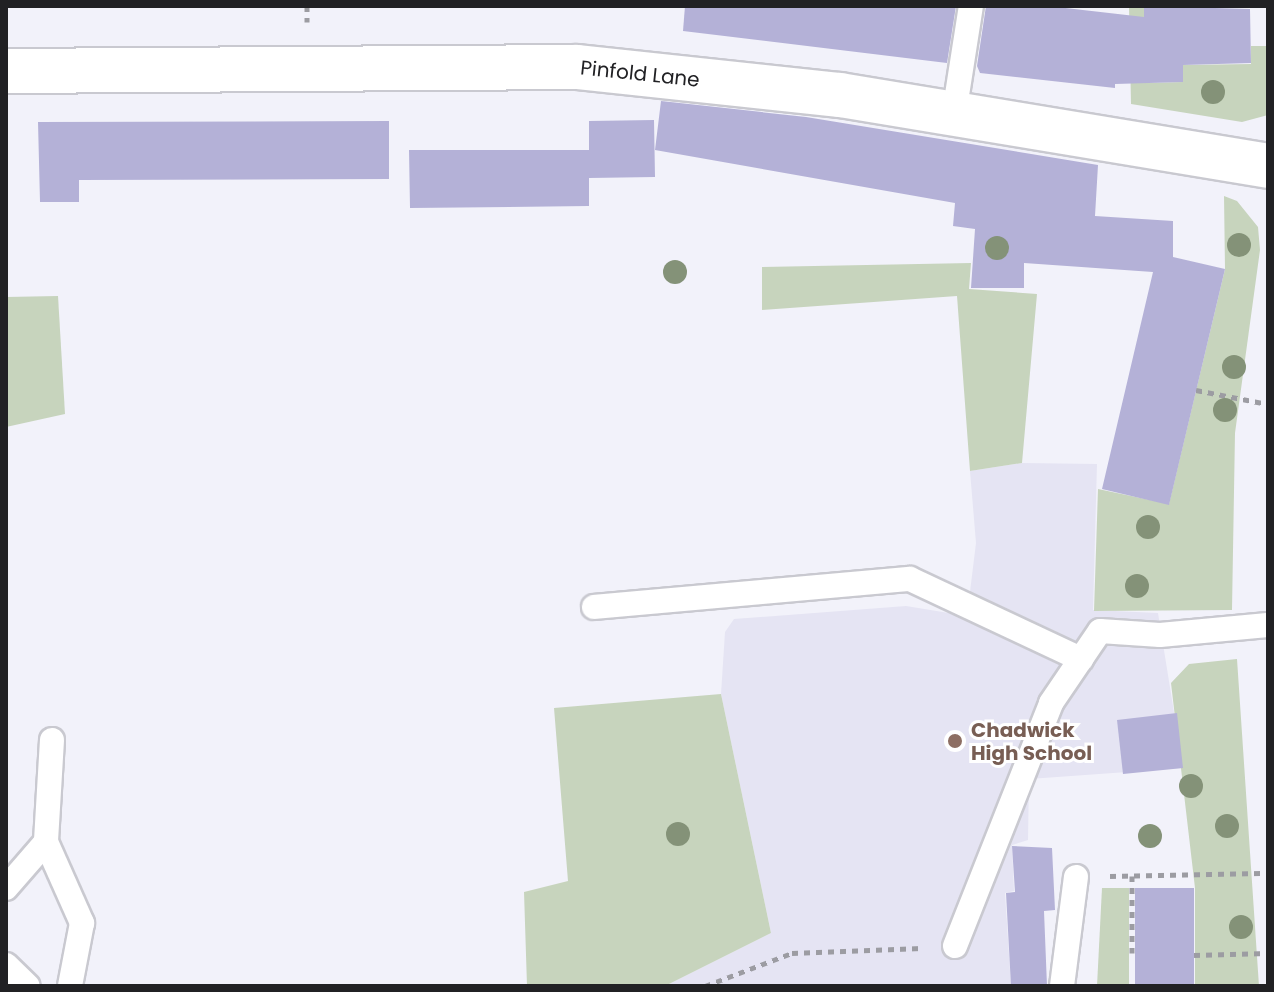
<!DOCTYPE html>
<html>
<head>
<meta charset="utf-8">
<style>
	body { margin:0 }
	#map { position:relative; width:1274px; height:992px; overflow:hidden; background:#f2f2fa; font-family:Poppins,sans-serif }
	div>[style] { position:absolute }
	.built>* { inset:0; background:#e5e4f3 }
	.green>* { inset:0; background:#c7d4bd }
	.building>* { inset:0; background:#b4b1d7 }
	.path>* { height:5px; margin-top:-2.5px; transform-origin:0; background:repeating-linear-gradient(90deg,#9c9ca2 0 6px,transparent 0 12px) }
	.roads { filter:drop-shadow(2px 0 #c9c9d0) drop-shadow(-2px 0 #c9c9d0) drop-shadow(0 2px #c9c9d0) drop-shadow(0 -2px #c9c9d0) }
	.service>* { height:24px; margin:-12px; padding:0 12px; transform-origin:12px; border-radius:12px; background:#fff }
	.minor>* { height:44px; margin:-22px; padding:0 22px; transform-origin:22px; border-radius:22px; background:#fff }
	.trees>* { width:24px; height:24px; margin:-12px; border-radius:50%; background:#849278 }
	.dots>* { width:22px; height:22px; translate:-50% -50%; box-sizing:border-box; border:4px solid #fff; border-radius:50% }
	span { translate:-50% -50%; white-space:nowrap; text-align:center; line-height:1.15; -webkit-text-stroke:6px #fff; paint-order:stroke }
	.street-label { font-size:20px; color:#212124 }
	.education-label { font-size:20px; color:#785e54; font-weight:700 }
	.left { translate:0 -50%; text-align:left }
	.frame { position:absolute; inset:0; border:8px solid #212124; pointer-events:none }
</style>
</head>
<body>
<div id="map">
	<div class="built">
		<div style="clip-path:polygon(1022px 463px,1097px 464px,1093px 610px,1158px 613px,1183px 768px,1029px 779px,1028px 840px,1012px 845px,1014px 891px,1005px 893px,1011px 986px,665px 986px,771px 933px,721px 694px,725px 632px,734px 619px,906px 606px,967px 616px,976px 543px,970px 471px)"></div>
	</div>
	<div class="green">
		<div style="clip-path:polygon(1129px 6px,1144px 6px,1146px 83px,1183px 82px,1183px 65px,1251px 64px,1251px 46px,1268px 46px,1268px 115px,1242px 122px,1131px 104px)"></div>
		<div style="clip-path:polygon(1224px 196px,1237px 201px,1258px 227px,1260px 250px,1235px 433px,1232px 610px,1094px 611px,1098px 489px,1169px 504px,1225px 269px)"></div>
		<div style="clip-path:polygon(971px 263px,969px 289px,1037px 294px,1022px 463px,970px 471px,957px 296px,762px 310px,762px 267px)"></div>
		<div style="clip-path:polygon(58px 296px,65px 414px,6px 427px,6px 297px)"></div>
		<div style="clip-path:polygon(1237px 659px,1259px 986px,1195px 986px,1195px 888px,1171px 683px,1189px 664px)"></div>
		<div style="clip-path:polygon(721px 694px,771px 933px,665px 986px,527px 986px,524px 892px,568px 881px,554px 708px)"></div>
		<div style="clip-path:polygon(1102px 888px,1129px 888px,1129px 986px,1097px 986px)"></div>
	</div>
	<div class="building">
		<div style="clip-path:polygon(685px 6px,956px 6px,947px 63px,683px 31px)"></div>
		<div style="clip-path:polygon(986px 6px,1048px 6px,1144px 17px,1144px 6px,1250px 9px,1251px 63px,1183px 65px,1183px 82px,1115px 84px,1115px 88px,980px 73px,977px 66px)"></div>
		<div style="clip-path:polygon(661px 101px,806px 117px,1098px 165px,1095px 216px,1173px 221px,1173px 257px,1225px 269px,1169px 505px,1102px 489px,1153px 272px,1024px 263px,1024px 288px,971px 288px,975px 229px,953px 226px,955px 203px,655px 150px)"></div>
		<div style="clip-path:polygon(654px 120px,655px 177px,589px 178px,589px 206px,410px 208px,409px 150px,589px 150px,589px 121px)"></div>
		<div style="clip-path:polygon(389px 121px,389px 179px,79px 180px,79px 202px,40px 202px,38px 122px)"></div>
		<div style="clip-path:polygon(1177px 713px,1183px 768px,1123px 774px,1117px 720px)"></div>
		<div style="clip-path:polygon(1012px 846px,1052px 848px,1055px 910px,1044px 911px,1047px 986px,1011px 986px,1006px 893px,1015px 892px)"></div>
		<div style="clip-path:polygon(1135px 888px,1194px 888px,1194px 986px,1135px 986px)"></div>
	</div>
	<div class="path">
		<div style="left:307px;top:6px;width:16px;rotate:90deg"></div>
		<div style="left:1196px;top:390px;width:73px;rotate:11deg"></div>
		<div style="left:1110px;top:876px;width:151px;rotate:-1.1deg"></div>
		<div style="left:1132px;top:953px;width:77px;rotate:-90deg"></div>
		<div style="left:1194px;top:955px;width:74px;rotate:-1.5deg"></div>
		<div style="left:705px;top:986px;width:93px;rotate:-20.8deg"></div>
		<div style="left:792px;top:953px;width:130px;rotate:-2.2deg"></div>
	</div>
	<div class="roads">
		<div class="service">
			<div style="left:954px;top:114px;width:109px;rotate:-81.1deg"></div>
			<div style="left:594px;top:607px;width:317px;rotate:-5.1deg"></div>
			<div style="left:910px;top:579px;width:189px;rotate:25.1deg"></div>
			<div style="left:52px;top:740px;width:102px;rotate:93.4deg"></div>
			<div style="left:46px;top:842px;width:89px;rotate:66deg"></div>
			<div style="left:82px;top:923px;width:64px;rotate:100.8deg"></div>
			<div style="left:6px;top:888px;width:61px;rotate:-49deg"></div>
			<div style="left:955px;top:946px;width:261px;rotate:-68.4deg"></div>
			<div style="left:1051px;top:703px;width:87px;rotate:-55.8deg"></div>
			<div style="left:1100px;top:631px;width:60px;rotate:3.8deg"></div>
			<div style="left:1160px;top:635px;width:108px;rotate:-5.3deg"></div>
			<div style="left:6px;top:965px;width:30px;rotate:44deg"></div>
			<div style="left:1062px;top:986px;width:110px;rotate:-82.7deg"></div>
		</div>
		<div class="minor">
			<div style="left:6px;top:71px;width:571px;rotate:-0.4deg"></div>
			<div style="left:577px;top:67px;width:264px;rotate:6.1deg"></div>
			<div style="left:840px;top:95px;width:434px;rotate:9.4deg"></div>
		</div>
	</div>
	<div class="trees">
		<div style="left:1213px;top:92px"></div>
		<div style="left:1239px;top:245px"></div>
		<div style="left:997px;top:248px"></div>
		<div style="left:675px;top:272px"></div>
		<div style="left:1234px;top:367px"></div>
		<div style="left:1225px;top:410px"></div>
		<div style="left:1148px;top:527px"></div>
		<div style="left:1137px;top:586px"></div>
		<div style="left:1191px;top:786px"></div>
		<div style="left:1227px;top:826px"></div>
		<div style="left:678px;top:834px"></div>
		<div style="left:1150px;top:836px"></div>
		<div style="left:1241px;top:927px"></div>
	</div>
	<div class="dots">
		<div style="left:955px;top:741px;background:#8d6e63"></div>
	</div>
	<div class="street-label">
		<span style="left:640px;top:74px;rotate:6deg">Pinfold Lane</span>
	</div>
	<div class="education-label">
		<span class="left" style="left:971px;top:742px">Chadwick<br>High School</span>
	</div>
	<div class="frame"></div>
</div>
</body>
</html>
